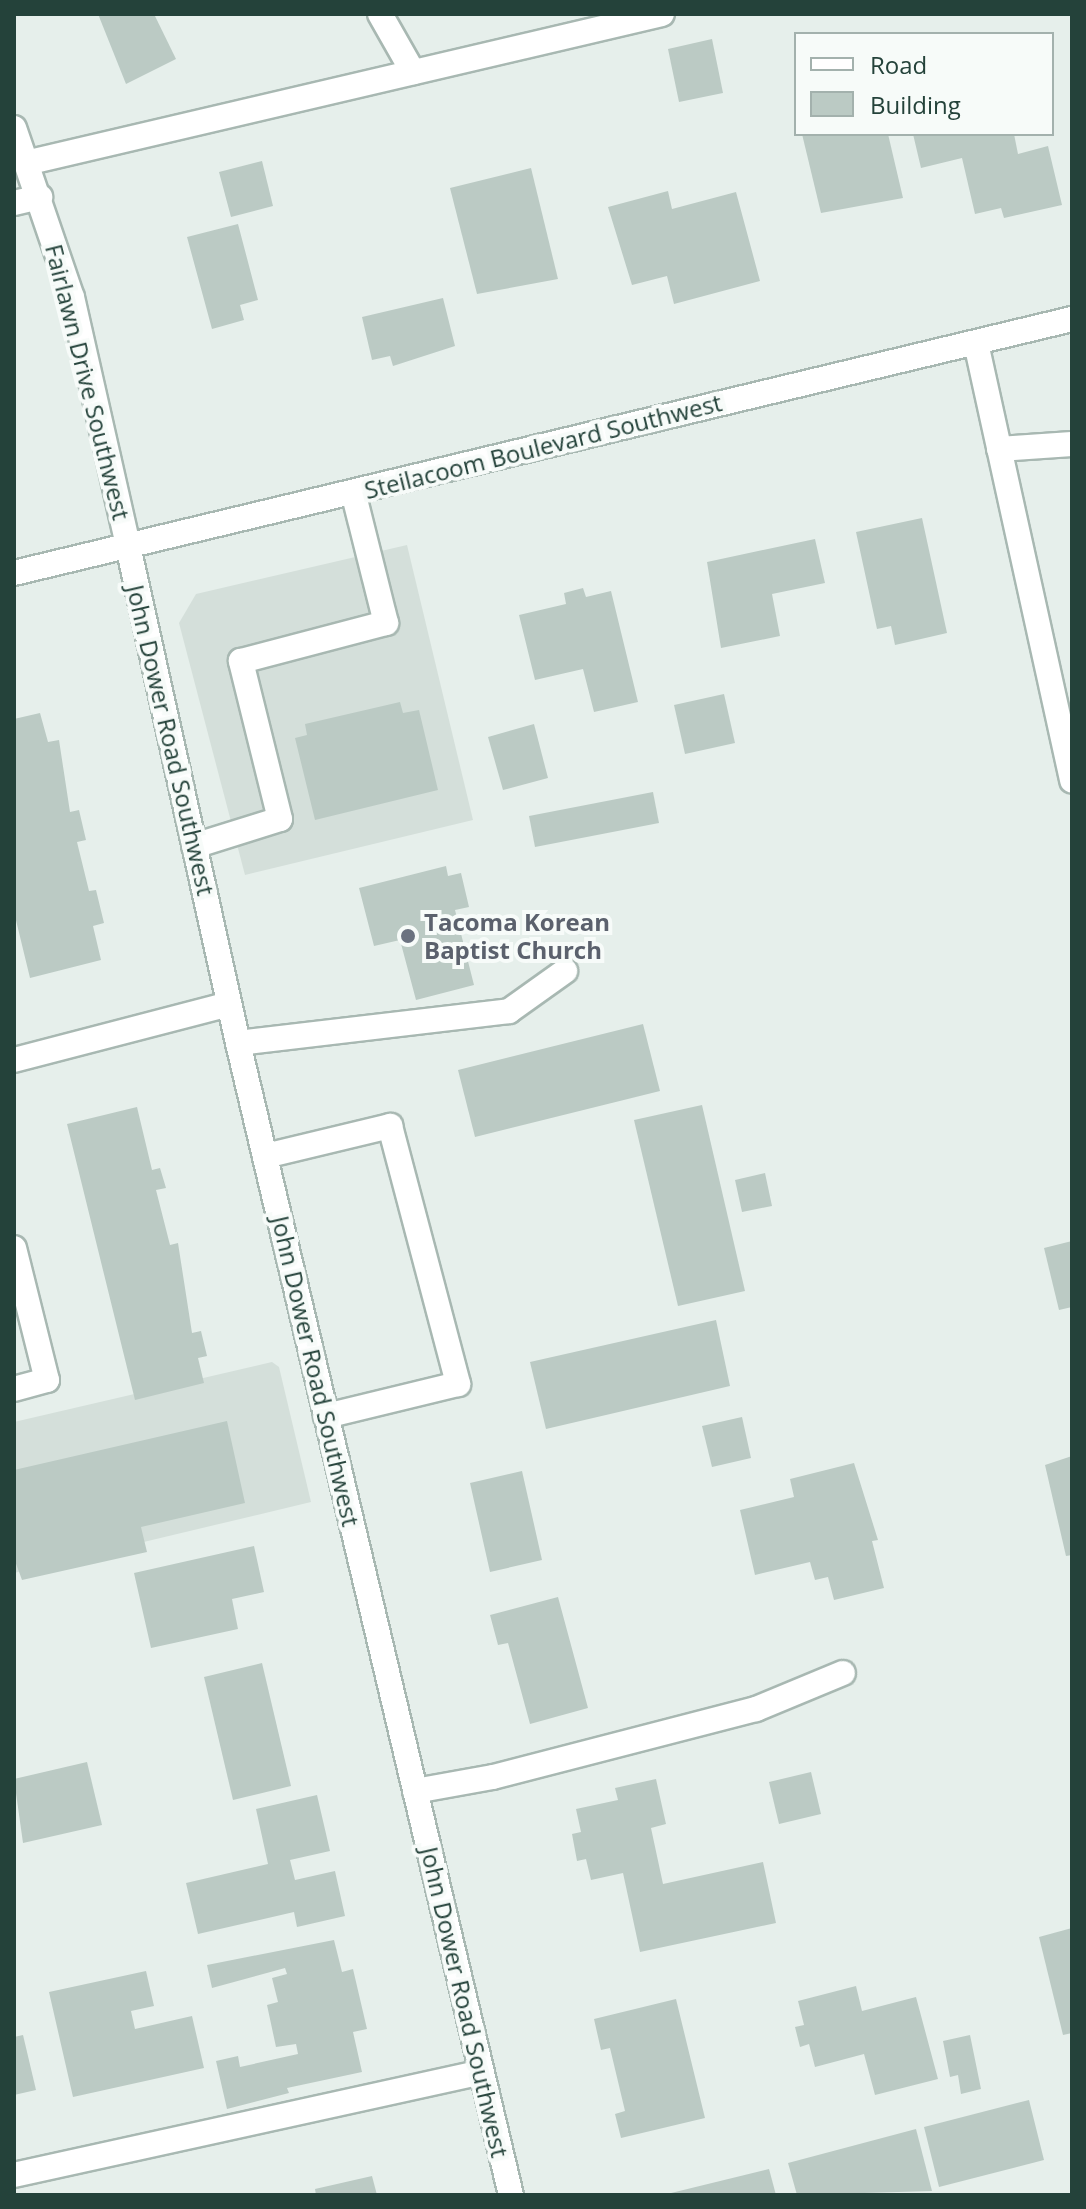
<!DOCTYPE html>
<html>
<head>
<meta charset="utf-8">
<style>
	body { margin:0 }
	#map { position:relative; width:1086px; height:2209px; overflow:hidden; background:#e6efeb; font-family:"Open Sans",sans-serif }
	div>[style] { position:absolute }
	.built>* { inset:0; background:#d4dfda }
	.building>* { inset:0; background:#bbcac4 }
	.roads { filter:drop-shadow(2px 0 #a8b8b2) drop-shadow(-2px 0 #a8b8b2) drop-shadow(0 2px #a8b8b2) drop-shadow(0 -2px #a8b8b2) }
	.lane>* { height:24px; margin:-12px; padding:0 12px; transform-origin:12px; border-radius:12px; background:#fff }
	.street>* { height:24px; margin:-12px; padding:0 12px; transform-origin:12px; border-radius:12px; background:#fff }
	.secondary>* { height:24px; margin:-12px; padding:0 12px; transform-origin:12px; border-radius:12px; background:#fff }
	.dots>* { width:22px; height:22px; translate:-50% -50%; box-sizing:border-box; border:4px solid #f7fbf9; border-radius:50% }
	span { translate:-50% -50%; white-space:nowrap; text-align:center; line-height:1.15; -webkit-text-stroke:8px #f7fbf9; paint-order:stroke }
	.street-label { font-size:24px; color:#24423a }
	.worship-label { font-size:24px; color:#5b616d; font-weight:700 }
	.left { translate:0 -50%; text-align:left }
	.frame { position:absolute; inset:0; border:16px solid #24423a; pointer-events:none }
	.legend { position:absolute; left:794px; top:32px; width:260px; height:104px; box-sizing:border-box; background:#f7fbf9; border:2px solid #a3b1ad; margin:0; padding:10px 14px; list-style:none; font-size:24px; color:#24423a }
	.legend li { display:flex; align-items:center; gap:16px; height:40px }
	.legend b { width:40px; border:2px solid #a3b1ad }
</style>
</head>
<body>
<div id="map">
	<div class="built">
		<div style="clip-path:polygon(407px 545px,473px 820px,245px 875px,179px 623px,196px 594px)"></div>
		<div style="clip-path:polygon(272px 1362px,279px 1367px,311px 1502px,14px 1573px,14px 1422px)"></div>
	</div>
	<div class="building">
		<div style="clip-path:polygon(98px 14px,154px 14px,176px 59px,126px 84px)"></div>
		<div style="clip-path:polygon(712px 39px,723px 93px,679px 102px,668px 49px)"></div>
		<div style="clip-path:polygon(802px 134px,888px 134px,903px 198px,821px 213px)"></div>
		<div style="clip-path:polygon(913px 134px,1014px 134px,1018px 154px,1048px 146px,1062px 205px,1004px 218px,1001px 208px,975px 214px,962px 158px,921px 168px)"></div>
		<div style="clip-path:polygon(262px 161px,273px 206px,231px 217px,219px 172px)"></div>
		<div style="clip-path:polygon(531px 168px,558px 279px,477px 294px,450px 188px)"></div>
		<div style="clip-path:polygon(668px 191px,672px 209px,736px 192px,760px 281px,674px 304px,667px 276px,632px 285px,608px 207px)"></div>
		<div style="clip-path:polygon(238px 224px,258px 300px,240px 305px,244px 320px,212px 329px,187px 237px)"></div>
		<div style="clip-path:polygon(443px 298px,455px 346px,393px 366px,390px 356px,372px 360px,362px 317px)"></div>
		<div style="clip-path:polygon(922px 518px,947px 633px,895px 645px,891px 626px,877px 629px,856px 532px)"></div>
		<div style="clip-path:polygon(815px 539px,825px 583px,772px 594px,780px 636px,721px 648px,707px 562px)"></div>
		<div style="clip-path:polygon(583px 588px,586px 597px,611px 591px,638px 702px,594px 712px,583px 669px,535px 680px,519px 615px,566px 604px,564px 593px)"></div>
		<div style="clip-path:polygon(724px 694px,735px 743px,685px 754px,674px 705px)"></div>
		<div style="clip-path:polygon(400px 702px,403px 713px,419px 710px,438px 790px,315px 820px,295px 738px,307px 735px,305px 724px)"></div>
		<div style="clip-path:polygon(40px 713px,48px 742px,59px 740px,70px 812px,79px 810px,86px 840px,77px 842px,89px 891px,96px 890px,104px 923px,93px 926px,101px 960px,30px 978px,14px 912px,14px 719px)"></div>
		<div style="clip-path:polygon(534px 724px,548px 778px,503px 790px,488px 737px)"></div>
		<div style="clip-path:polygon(653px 792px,659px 823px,535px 847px,529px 816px)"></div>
		<div style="clip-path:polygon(446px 866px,448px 876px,461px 873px,469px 907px,455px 910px,474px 985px,416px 1000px,400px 940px,374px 946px,359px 888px)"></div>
		<div style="clip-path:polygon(643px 1024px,660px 1091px,475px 1137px,458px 1070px)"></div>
		<div style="clip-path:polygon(702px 1105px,745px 1291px,678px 1306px,634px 1120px)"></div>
		<div style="clip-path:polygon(137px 1107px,152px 1170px,160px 1168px,166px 1188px,156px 1190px,170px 1245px,178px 1243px,192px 1333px,201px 1331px,207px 1356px,198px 1358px,204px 1383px,135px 1400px,67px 1124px)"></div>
		<div style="clip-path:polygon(765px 1173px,772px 1206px,742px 1212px,735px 1180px)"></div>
		<div style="clip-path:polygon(1072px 1241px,1072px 1307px,1059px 1310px,1044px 1248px)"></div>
		<div style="clip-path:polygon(716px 1320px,730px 1386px,546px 1429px,530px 1362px)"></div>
		<div style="clip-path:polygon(742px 1417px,751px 1458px,712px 1467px,702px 1426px)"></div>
		<div style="clip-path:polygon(227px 1421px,245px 1503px,141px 1527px,147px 1552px,22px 1580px,14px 1558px,14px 1470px)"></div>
		<div style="clip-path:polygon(1072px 1456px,1072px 1555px,1066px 1556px,1045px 1465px)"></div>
		<div style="clip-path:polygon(854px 1463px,878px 1540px,872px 1541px,884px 1588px,834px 1600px,828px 1577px,815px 1580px,810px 1562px,755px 1575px,740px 1510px,794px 1497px,790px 1479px)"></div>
		<div style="clip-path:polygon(522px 1471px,542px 1560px,490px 1572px,470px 1483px)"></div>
		<div style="clip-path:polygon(254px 1546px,264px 1592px,232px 1599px,238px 1629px,151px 1648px,134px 1573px)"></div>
		<div style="clip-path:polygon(558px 1597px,588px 1708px,530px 1724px,508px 1643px,498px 1645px,490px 1615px)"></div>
		<div style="clip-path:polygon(262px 1663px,291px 1786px,233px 1800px,204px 1677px)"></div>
		<div style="clip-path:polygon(87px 1762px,102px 1825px,23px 1843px,14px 1779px)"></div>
		<div style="clip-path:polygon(811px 1772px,821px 1814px,779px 1824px,769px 1782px)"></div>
		<div style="clip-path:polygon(656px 1779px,666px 1824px,651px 1828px,663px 1884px,763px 1862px,776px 1923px,640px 1952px,623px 1873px,591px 1880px,586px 1859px,577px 1861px,572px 1834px,581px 1832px,576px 1809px,618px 1800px,615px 1788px)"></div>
		<div style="clip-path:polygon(317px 1795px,330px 1851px,290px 1860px,295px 1880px,335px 1871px,345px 1916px,297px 1927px,294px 1912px,198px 1934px,186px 1883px,268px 1864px,256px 1809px)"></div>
		<div style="clip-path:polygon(1072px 1928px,1072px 2033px,1063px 2035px,1039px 1937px)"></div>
		<div style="clip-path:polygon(334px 1940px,342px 1972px,353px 1969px,367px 2029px,353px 2032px,362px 2072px,287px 2088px,289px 2093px,227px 2109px,216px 2061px,238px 2056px,240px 2067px,298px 2054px,296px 2044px,276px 2047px,267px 2005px,278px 2002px,272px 1978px,287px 1974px,285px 1968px,212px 1988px,207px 1965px)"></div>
		<div style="clip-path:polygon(146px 1971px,154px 2006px,131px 2011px,135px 2029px,192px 2016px,204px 2068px,73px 2097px,49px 1992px)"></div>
		<div style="clip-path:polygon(856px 1986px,862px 2011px,916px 1997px,938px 2079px,875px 2095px,864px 2054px,815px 2067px,809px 2044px,800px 2047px,795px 2027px,804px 2025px,798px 2001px)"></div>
		<div style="clip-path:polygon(676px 1999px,705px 2118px,621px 2138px,615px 2114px,625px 2111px,610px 2048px,601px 2050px,594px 2019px)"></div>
		<div style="clip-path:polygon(23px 2035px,36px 2090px,14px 2095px,14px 2037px)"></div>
		<div style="clip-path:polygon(970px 2035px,981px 2089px,961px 2094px,958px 2075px,950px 2077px,943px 2041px)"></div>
		<div style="clip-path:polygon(1029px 2100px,1044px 2160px,939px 2187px,924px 2127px)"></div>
		<div style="clip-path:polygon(916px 2129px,932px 2191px,797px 2195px,788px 2163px)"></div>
		<div style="clip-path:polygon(769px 2169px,776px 2195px,668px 2195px,667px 2194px)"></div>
		<div style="clip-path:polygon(372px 2176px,377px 2195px,316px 2195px,315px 2189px)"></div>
	</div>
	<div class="roads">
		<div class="lane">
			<div style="left:380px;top:14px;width:67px;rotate:60.4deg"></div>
			<div style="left:30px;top:162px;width:649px;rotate:-13.18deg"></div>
			<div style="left:14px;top:203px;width:27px;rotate:-13deg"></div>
			<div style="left:976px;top:343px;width:448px;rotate:77.6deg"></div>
			<div style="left:999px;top:449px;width:73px;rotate:-3.9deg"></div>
			<div style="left:194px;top:846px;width:90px;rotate:-17.4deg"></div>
			<div style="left:280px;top:819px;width:163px;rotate:-103.9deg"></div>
			<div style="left:241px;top:661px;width:150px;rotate:-14.7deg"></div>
			<div style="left:386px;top:623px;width:135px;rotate:-104.1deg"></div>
			<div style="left:238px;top:1043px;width:273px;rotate:-6.7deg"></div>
			<div style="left:509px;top:1011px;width:69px;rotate:-35.5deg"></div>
			<div style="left:265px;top:1156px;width:129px;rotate:-13.5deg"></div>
			<div style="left:390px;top:1126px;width:267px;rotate:75.2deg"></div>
			<div style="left:458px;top:1384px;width:136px;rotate:166.4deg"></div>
			<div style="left:14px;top:1248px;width:136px;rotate:76deg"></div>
			<div style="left:47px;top:1380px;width:34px;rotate:165deg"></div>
			<div style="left:415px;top:1791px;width:79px;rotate:-10.2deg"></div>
			<div style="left:493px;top:1777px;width:272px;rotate:-14.5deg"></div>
			<div style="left:756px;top:1709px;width:94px;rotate:-22.5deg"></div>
			<div style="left:14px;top:2175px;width:478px;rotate:-12.4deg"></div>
		</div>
		<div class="street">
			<div style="left:14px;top:128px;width:179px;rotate:71.1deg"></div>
			<div style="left:72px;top:297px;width:255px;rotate:77.3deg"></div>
			<div style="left:14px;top:1060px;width:222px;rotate:-14.6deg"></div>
		</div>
		<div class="secondary">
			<div style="left:128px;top:546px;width:509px;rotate:77.52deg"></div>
			<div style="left:238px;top:1043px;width:1184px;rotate:76.67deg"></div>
			<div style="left:14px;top:573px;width:1088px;rotate:-13.5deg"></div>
		</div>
	</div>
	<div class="dots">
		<div style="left:408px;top:936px;background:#6b7280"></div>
	</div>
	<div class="street-label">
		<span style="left:88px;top:382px;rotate:76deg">Fairlawn Drive Southwest</span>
		<span style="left:543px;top:446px;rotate:-14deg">Steilacoom Boulevard Southwest</span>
		<span style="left:171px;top:740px;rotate:77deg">John Dower Road Southwest</span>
		<span style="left:316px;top:1371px;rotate:77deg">John Dower Road Southwest</span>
		<span style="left:465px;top:2002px;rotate:77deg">John Dower Road Southwest</span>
	</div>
	<div class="worship-label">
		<span class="left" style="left:424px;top:936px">Tacoma Korean<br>Baptist Church</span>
	</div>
	<div class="frame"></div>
	<ul class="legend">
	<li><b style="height:10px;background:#fff"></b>Road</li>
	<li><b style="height:22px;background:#bbcac4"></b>Building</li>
	</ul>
</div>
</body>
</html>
